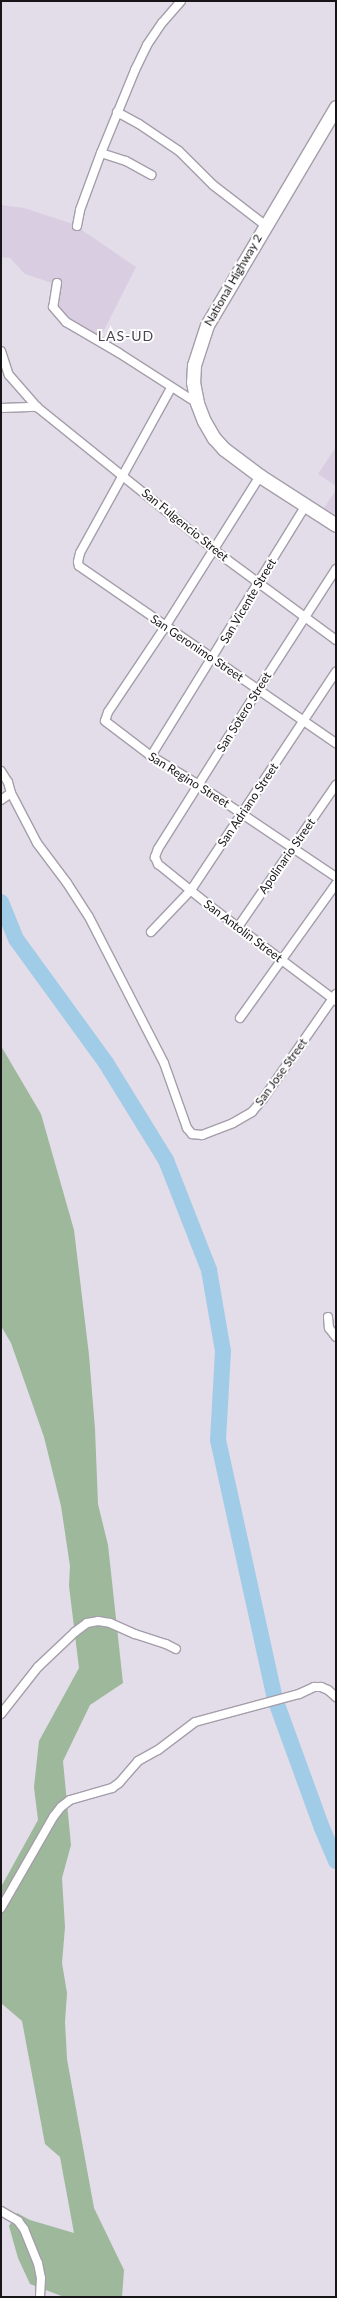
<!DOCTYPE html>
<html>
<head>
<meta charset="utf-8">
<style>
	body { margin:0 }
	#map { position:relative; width:337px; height:2298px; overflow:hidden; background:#e3dce9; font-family:Lato,sans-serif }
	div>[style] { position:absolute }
	.built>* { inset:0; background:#d9cee1 }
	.green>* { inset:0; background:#9db89a }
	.river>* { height:16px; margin:-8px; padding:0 8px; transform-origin:8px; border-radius:8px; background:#a0cce7 }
	.roads { filter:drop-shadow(1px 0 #a59eaa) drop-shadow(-1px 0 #a59eaa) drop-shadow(0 1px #a59eaa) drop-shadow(0 -1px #a59eaa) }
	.minor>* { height:8px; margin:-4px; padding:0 4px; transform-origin:4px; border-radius:4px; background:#fff }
	.trunk>* { height:13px; margin:-6.5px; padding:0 6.5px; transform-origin:6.5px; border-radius:6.5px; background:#fff }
	span { translate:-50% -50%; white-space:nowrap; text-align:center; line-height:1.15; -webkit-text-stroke:4px #fff; paint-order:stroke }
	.street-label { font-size:12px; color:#181519 }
	.quarter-label { font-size:14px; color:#4c4650; letter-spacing:1px }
	.frame { position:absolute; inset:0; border:2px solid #181519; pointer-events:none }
</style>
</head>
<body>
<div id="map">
	<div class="built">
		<div style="clip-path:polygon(1px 205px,24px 208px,73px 224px,136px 267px,100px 338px,76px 326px,54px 308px,58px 285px,25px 274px,10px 258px,1px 257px)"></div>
		<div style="clip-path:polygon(336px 447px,336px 486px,318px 474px)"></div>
		<div style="clip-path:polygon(336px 490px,336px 515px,324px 508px)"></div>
	</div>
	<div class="green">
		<div style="clip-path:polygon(1px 1046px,41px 1114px,74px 1230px,89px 1355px,95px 1429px,98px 1504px,108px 1545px,123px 1683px,90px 1705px,63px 1761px,71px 1845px,62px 1878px,65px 1927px,62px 1963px,67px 1993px,65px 2022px,67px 2059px,94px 2208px,124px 2270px,122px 2297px,64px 2297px,30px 2284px,18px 2258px,9px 2226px,17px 2213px,30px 2220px,74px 2233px,60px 2157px,45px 2144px,22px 2021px,1px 2003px,1px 1887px,38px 1820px,34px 1787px,39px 1741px,79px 1668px,69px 1586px,70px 1566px,61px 1506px,44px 1437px,11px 1343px,1px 1326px)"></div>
	</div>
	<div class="river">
		<div style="left:1px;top:902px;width:40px;rotate:68deg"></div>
		<div style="left:16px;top:939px;width:153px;rotate:54deg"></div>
		<div style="left:106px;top:1063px;width:114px;rotate:58.3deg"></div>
		<div style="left:166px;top:1160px;width:118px;rotate:68.6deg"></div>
		<div style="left:209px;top:1270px;width:82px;rotate:80.2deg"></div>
		<div style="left:223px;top:1351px;width:89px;rotate:93.2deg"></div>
		<div style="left:218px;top:1440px;width:265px;rotate:77.6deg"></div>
		<div style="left:275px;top:1699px;width:137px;rotate:70deg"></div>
		<div style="left:322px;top:1828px;width:36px;rotate:67deg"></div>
	</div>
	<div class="roads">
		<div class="minor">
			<div style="left:117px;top:112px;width:25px;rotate:29deg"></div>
			<div style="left:139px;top:124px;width:48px;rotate:34deg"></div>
			<div style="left:179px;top:151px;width:48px;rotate:45deg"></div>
			<div style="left:213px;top:185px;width:66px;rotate:37.6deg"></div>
			<div style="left:101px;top:153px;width:26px;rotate:18deg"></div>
			<div style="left:126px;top:161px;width:29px;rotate:29deg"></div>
			<div style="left:77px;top:226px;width:16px;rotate:-79deg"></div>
			<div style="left:80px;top:210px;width:61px;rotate:-69.8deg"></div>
			<div style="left:101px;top:153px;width:90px;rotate:-67.7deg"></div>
			<div style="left:135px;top:70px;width:28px;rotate:-64deg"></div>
			<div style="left:147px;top:45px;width:27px;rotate:-56deg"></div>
			<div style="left:162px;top:23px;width:29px;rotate:-49deg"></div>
			<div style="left:57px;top:283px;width:24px;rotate:99deg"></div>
			<div style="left:53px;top:307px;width:20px;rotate:49deg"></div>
			<div style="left:66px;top:322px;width:61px;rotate:30.3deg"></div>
			<div style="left:119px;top:353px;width:93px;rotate:32.7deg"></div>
			<div style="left:1px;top:351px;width:25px;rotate:72deg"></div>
			<div style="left:9px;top:375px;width:43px;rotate:48.8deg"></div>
			<div style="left:37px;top:407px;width:228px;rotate:38.9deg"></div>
			<div style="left:214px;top:550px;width:152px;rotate:36.4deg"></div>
			<div style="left:171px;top:388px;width:188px;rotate:118.9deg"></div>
			<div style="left:80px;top:553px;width:9px;rotate:103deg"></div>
			<div style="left:78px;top:562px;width:4px;rotate:76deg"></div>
			<div style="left:79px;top:566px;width:312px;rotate:34.6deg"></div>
			<div style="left:1px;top:408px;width:36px;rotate:-2deg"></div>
			<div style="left:260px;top:476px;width:178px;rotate:122.2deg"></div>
			<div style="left:165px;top:627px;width:102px;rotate:123.8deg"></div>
			<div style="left:108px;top:712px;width:9px;rotate:108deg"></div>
			<div style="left:105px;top:721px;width:58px;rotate:37.3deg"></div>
			<div style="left:151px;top:756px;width:56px;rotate:31.1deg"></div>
			<div style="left:199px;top:785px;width:165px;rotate:33.9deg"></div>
			<div style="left:336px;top:569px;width:144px;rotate:122.8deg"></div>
			<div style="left:258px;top:690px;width:188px;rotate:122.2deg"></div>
			<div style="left:158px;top:849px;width:9px;rotate:111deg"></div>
			<div style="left:155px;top:857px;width:8px;rotate:67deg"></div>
			<div style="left:158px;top:864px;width:67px;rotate:38.9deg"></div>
			<div style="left:210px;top:906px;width:158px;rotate:37deg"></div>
			<div style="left:151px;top:756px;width:295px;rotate:-58.3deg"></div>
			<div style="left:1px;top:771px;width:13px;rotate:58deg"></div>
			<div style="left:8px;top:782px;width:11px;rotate:75deg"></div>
			<div style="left:11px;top:793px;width:56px;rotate:62.5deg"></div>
			<div style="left:37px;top:843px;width:50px;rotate:53.1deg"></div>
			<div style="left:67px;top:883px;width:40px;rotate:57.1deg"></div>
			<div style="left:89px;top:917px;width:164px;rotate:62.8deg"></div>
			<div style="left:164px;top:1063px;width:69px;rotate:70.5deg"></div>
			<div style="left:187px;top:1128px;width:8px;rotate:50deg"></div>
			<div style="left:192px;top:1134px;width:10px;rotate:6deg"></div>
			<div style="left:202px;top:1135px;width:33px;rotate:-21deg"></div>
			<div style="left:233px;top:1123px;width:22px;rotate:-30deg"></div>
			<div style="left:252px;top:1112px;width:17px;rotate:-50deg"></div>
			<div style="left:263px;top:1099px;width:128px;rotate:-55.2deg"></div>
			<div style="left:1px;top:800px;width:12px;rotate:-35deg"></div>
			<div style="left:238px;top:927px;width:173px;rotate:-55.4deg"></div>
			<div style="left:151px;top:932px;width:58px;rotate:-46.4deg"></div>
			<div style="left:191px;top:890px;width:262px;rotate:-56.4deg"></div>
			<div style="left:240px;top:1018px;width:165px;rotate:-54.4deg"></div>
			<div style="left:328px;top:1317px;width:11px;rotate:85deg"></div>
			<div style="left:329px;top:1328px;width:11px;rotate:52deg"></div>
			<div style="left:1px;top:1714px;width:60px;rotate:-51.8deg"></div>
			<div style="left:38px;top:1667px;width:51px;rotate:-43.4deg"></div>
			<div style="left:75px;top:1632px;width:15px;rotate:-37deg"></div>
			<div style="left:87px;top:1623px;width:11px;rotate:-10deg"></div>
			<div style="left:98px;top:1621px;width:12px;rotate:9deg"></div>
			<div style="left:110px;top:1623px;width:27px;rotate:24deg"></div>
			<div style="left:135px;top:1634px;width:33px;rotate:18deg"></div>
			<div style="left:166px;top:1644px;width:11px;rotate:27deg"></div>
			<div style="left:1px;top:1908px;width:106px;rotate:-60.1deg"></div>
			<div style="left:54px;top:1816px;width:11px;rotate:-52deg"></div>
			<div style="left:61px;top:1807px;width:11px;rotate:-38deg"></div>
			<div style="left:70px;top:1800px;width:44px;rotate:-15.9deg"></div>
			<div style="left:112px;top:1788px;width:9px;rotate:-36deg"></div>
			<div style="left:119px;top:1783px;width:29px;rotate:-49deg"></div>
			<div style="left:138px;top:1761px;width:23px;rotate:-29deg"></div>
			<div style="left:158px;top:1750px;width:46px;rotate:-37.1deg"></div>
			<div style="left:195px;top:1722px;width:108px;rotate:-15.1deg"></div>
			<div style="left:299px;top:1694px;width:17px;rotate:-25deg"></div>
			<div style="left:314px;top:1687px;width:7px"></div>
			<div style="left:321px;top:1687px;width:8px;rotate:23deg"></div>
			<div style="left:328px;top:1690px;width:11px;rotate:41deg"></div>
			<div style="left:1px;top:2211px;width:20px;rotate:30deg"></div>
			<div style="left:18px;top:2221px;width:10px;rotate:53deg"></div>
			<div style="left:24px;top:2229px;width:37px;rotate:68deg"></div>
			<div style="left:38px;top:2263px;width:15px;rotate:79deg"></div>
			<div style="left:41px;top:2278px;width:19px;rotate:93deg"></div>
		</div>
		<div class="trunk">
			<div style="left:336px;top:107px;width:253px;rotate:120.6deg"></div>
			<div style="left:207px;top:325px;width:42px;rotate:108deg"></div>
			<div style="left:194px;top:365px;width:17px;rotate:93deg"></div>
			<div style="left:193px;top:382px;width:21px;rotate:79deg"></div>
			<div style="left:197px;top:403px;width:19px;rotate:69deg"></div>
			<div style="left:204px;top:421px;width:20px;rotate:60deg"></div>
			<div style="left:214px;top:438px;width:15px;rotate:48deg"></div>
			<div style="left:224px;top:449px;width:45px;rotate:36.9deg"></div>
			<div style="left:260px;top:476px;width:90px;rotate:32.8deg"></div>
		</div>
	</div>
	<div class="street-label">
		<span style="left:233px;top:280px;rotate:-60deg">National Highway 2</span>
		<span style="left:185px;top:525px;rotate:39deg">San Fulgencio Street</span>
		<span style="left:248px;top:601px;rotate:-59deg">San Vicente Street</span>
		<span style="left:197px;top:648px;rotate:34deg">San Geronimo Street</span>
		<span style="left:244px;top:712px;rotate:-58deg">San Sotero Street</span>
		<span style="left:189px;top:780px;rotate:32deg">San Regino Street</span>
		<span style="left:248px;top:805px;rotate:-56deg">San Adriano Street</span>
		<span style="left:287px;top:856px;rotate:-55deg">Apolinario Street</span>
		<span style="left:243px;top:931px;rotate:37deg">San Antolin Street</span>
		<span style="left:281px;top:1072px;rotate:-54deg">San Jose Street</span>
	</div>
	<div class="quarter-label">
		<span style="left:126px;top:336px">LAS-UD</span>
	</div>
	<div class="frame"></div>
</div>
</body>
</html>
